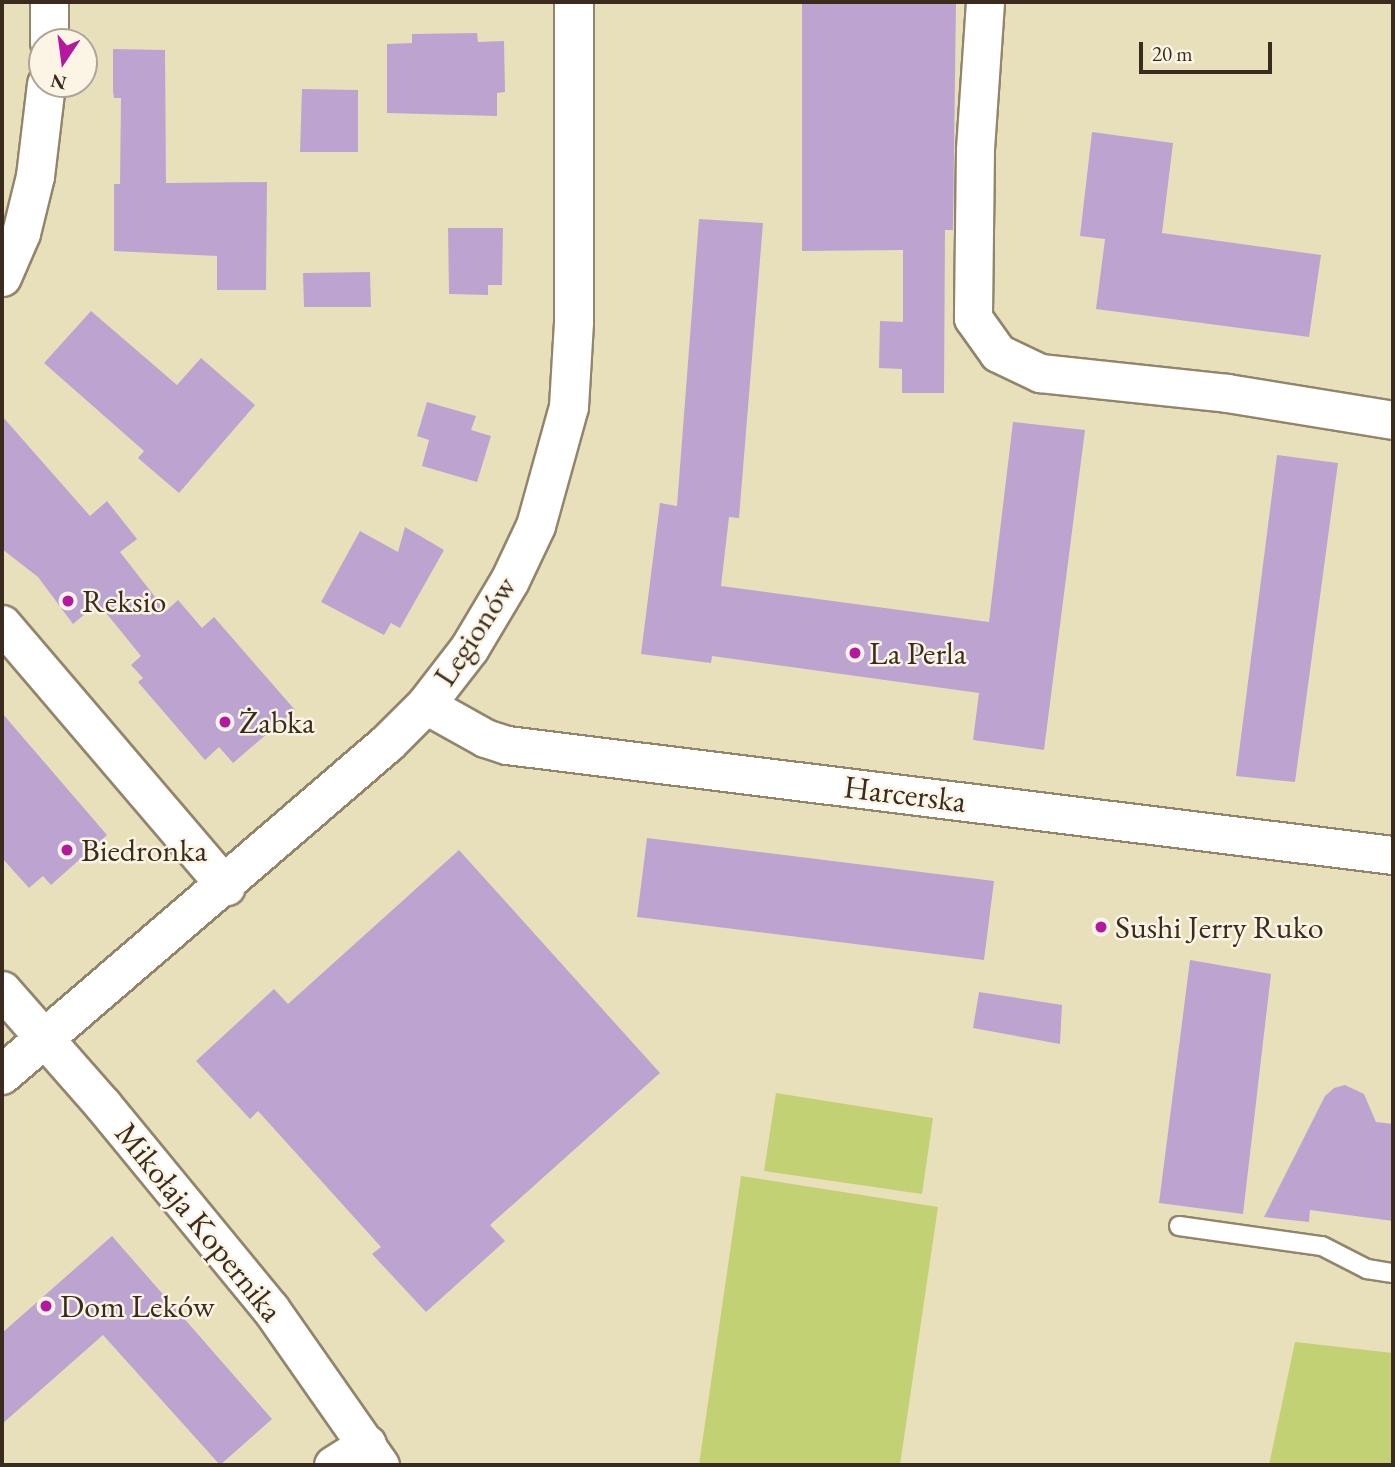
<!DOCTYPE html>
<html>
<head>
<meta charset="utf-8">
<style>
	body { margin:0 }
	#map { position:relative; width:1395px; height:1467px; overflow:hidden; background:#e8e0bb; font-family:"EB Garamond",serif }
	div>[style] { position:absolute }
	.green>* { inset:0; background:#c2d173 }
	.building>* { inset:0; background:#bda4d0 }
	.roads { filter:drop-shadow(2px 0 #92856c) drop-shadow(-2px 0 #92856c) drop-shadow(0 2px #92856c) drop-shadow(0 -2px #92856c) }
	.lane>* { height:18px; margin:-9px; padding:0 9px; transform-origin:9px; border-radius:9px; background:#fff }
	.street>* { height:37px; margin:-18.5px; padding:0 18.5px; transform-origin:18.5px; border-radius:18.5px; background:#fff }
	.secondary>* { height:38px; margin:-19px; padding:0 19px; transform-origin:19px; border-radius:19px; background:#fff }
	.dots>* { width:19px; height:19px; translate:-50% -50%; box-sizing:border-box; border:4px solid #fcf5e5; border-radius:50% }
	span { translate:-50% -50%; white-space:nowrap; text-align:center; line-height:1.15; -webkit-text-stroke:5px #fcf5e5; paint-order:stroke }
	.poi-label { font-size:32px; color:#3b2a1e }
	.left { translate:0 -50%; text-align:left }
	.street-label { font-size:32px; color:#3b2a1e }
	.frame { position:absolute; inset:0; border:4px solid #3b2a1e; pointer-events:none }
	.north { position:absolute; left:28px; top:28px; width:70px; height:70px; box-sizing:border-box; background:#fcf5e5; border:2px solid #afa495; border-radius:50%; rotate:193deg; font-size:19px; font-weight:700; line-height:28px; text-align:center; color:#3b2a1e }
	.north::after { content:''; display:block; margin:auto; width:24px; height:32px; background:#b5179e; clip-path:polygon(50% 0,100% 100%,50% 72%,0 100%) }
	.scale { position:absolute; left:1139px; top:42px; width:133px; height:32px; box-sizing:border-box; border:4px solid #3b2a1e; border-top:0; padding-left:9px; font-size:21px; line-height:24px; white-space:nowrap; color:#3b2a1e; -webkit-text-stroke:5px #fcf5e5; paint-order:stroke }
</style>
</head>
<body>
<div id="map">
	<div class="green">
		<div style="clip-path:polygon(776px 1093px,933px 1118px,922px 1194px,764px 1171px)"></div>
		<div style="clip-path:polygon(741px 1176px,938px 1207px,900px 1465px,699px 1465px)"></div>
		<div style="clip-path:polygon(1295px 1342px,1393px 1353px,1393px 1465px,1269px 1465px)"></div>
	</div>
	<div class="building">
		<div style="clip-path:polygon(802px 2px,956px 2px,953px 230px,945px 230px,944px 393px,902px 393px,902px 369px,879px 368px,880px 321px,903px 322px,903px 250px,802px 251px)"></div>
		<div style="clip-path:polygon(477px 33px,478px 42px,504px 41px,505px 92px,497px 93px,497px 116px,387px 113px,387px 44px,412px 43px,412px 34px)"></div>
		<div style="clip-path:polygon(113px 49px,165px 50px,166px 183px,267px 182px,266px 290px,217px 290px,217px 256px,114px 251px,114px 184px,120px 184px,121px 98px,114px 98px,113px 92px)"></div>
		<div style="clip-path:polygon(302px 89px,358px 90px,358px 152px,300px 152px)"></div>
		<div style="clip-path:polygon(1092px 132px,1173px 143px,1162px 233px,1321px 255px,1309px 337px,1096px 309px,1105px 239px,1080px 236px)"></div>
		<div style="clip-path:polygon(699px 219px,763px 223px,739px 518px,729px 517px,721px 586px,989px 622px,1013px 422px,1085px 430px,1044px 750px,973px 740px,979px 693px,712px 656px,711px 663px,641px 654px,660px 503px,677px 506px)"></div>
		<div style="clip-path:polygon(448px 228px,503px 228px,502px 285px,488px 285px,488px 295px,449px 294px)"></div>
		<div style="clip-path:polygon(370px 272px,371px 307px,304px 307px,303px 273px)"></div>
		<div style="clip-path:polygon(91px 311px,177px 385px,201px 358px,255px 405px,179px 493px,138px 458px,144px 451px,44px 363px)"></div>
		<div style="clip-path:polygon(427px 402px,476px 416px,471px 430px,491px 436px,477px 482px,422px 466px,429px 440px,417px 436px)"></div>
		<div style="clip-path:polygon(2px 416px,90px 516px,107px 501px,137px 539px,120px 552px,166px 611px,178px 600px,202px 628px,214px 617px,295px 710px,233px 763px,219px 747px,205px 760px,138px 682px,143px 678px,131px 665px,141px 656px,98px 603px,73px 624px,38px 577px,2px 549px)"></div>
		<div style="clip-path:polygon(1277px 455px,1338px 463px,1295px 782px,1236px 776px)"></div>
		<div style="clip-path:polygon(405px 527px,444px 550px,400px 628px,391px 623px,384px 635px,321px 602px,360px 531px,398px 552px)"></div>
		<div style="clip-path:polygon(2px 713px,107px 835px,51px 885px,43px 876px,29px 888px,2px 858px)"></div>
		<div style="clip-path:polygon(647px 838px,994px 881px,984px 960px,637px 917px)"></div>
		<div style="clip-path:polygon(459px 850px,660px 1073px,490px 1225px,505px 1241px,426px 1312px,372px 1254px,381px 1247px,258px 1111px,250px 1119px,196px 1061px,274px 989px,288px 1004px)"></div>
		<div style="clip-path:polygon(1190px 960px,1271px 974px,1243px 1214px,1159px 1203px)"></div>
		<div style="clip-path:polygon(979px 992px,1062px 1005px,1060px 1044px,973px 1028px)"></div>
		<div style="clip-path:polygon(1345px 1085px,1364px 1094px,1376px 1122px,1393px 1124px,1393px 1221px,1310px 1210px,1309px 1222px,1264px 1217px,1325px 1096px,1334px 1088px)"></div>
		<div style="clip-path:polygon(112px 1236px,272px 1419px,220px 1465px,103px 1335px,2px 1424px,2px 1333px)"></div>
	</div>
	<div class="roads">
		<div class="lane">
			<div style="left:1179px;top:1226px;width:144px;rotate:8deg"></div>
			<div style="left:1322px;top:1246px;width:51px;rotate:27.1deg"></div>
			<div style="left:1367px;top:1269px;width:26px;rotate:9deg"></div>
		</div>
		<div class="street">
			<div style="left:985px;top:2px;width:148px;rotate:93.9deg"></div>
			<div style="left:975px;top:150px;width:168px;rotate:90.7deg"></div>
			<div style="left:973px;top:318px;width:43px;rotate:54.5deg"></div>
			<div style="left:998px;top:353px;width:47px;rotate:25.5deg"></div>
			<div style="left:1040px;top:373px;width:188px;rotate:6.1deg"></div>
			<div style="left:1227px;top:393px;width:168px;rotate:9.2deg"></div>
			<div style="left:49px;top:42px;width:40px;rotate:-90deg"></div>
			<div style="left:2px;top:277px;width:48px;rotate:-66.6deg"></div>
			<div style="left:21px;top:233px;width:59px;rotate:-76.2deg"></div>
			<div style="left:35px;top:176px;width:93px;rotate:-83.2deg"></div>
			<div style="left:2px;top:624px;width:345px;rotate:49.5deg"></div>
			<div style="left:426px;top:705px;width:68px;rotate:29.2deg"></div>
			<div style="left:485px;top:738px;width:23px;rotate:18deg"></div>
			<div style="left:507px;top:745px;width:893px;rotate:7.08deg"></div>
			<div style="left:2px;top:990px;width:153px;rotate:48.7deg"></div>
			<div style="left:103px;top:1105px;width:263px;rotate:50.6deg"></div>
			<div style="left:270px;top:1308px;width:192px;rotate:55deg"></div>
			<div style="left:333px;top:1465px;width:40px;rotate:-32deg"></div>
		</div>
		<div class="secondary">
			<div style="left:2px;top:1075px;width:509px;rotate:-40.7deg"></div>
			<div style="left:388px;top:743px;width:54px;rotate:-45deg"></div>
			<div style="left:426px;top:705px;width:72px;rotate:-52.3deg"></div>
			<div style="left:470px;top:648px;width:78px;rotate:-59.2deg"></div>
			<div style="left:510px;top:581px;width:61px;rotate:-64.7deg"></div>
			<div style="left:536px;top:526px;width:123px;rotate:-74.5deg"></div>
			<div style="left:569px;top:407px;width:85px;rotate:-86.6deg"></div>
			<div style="left:574px;top:322px;width:320px;rotate:-90deg"></div>
		</div>
	</div>
	<div class="dots">
		<div style="left:68px;top:601px;background:#b5179e"></div>
		<div style="left:855px;top:653px;background:#b5179e"></div>
		<div style="left:225px;top:722px;background:#b5179e"></div>
		<div style="left:67px;top:850px;background:#b5179e"></div>
		<div style="left:1101px;top:927px;background:#b5179e"></div>
		<div style="left:46px;top:1306px;background:#b5179e"></div>
	</div>
	<div class="poi-label">
		<span class="left" style="left:82px;top:601px">Reksio</span>
		<span class="left" style="left:869px;top:653px">La Perla</span>
		<span class="left" style="left:239px;top:722px">Żabka</span>
		<span class="left" style="left:81px;top:850px">Biedronka</span>
		<span class="left" style="left:1115px;top:927px">Sushi Jerry Ruko</span>
		<span class="left" style="left:60px;top:1306px">Dom Leków</span>
	</div>
	<div class="street-label">
		<span style="left:475px;top:631px;rotate:-57deg">Legionów</span>
		<span style="left:905px;top:794px;rotate:7deg">Harcerska</span>
		<span style="left:199px;top:1222px;rotate:51deg">Mikołaja Kopernika</span>
	</div>
	<div class="frame"></div>
	<div class="north">N</div>
	<div class="scale">20 m</div>
</div>
</body>
</html>
